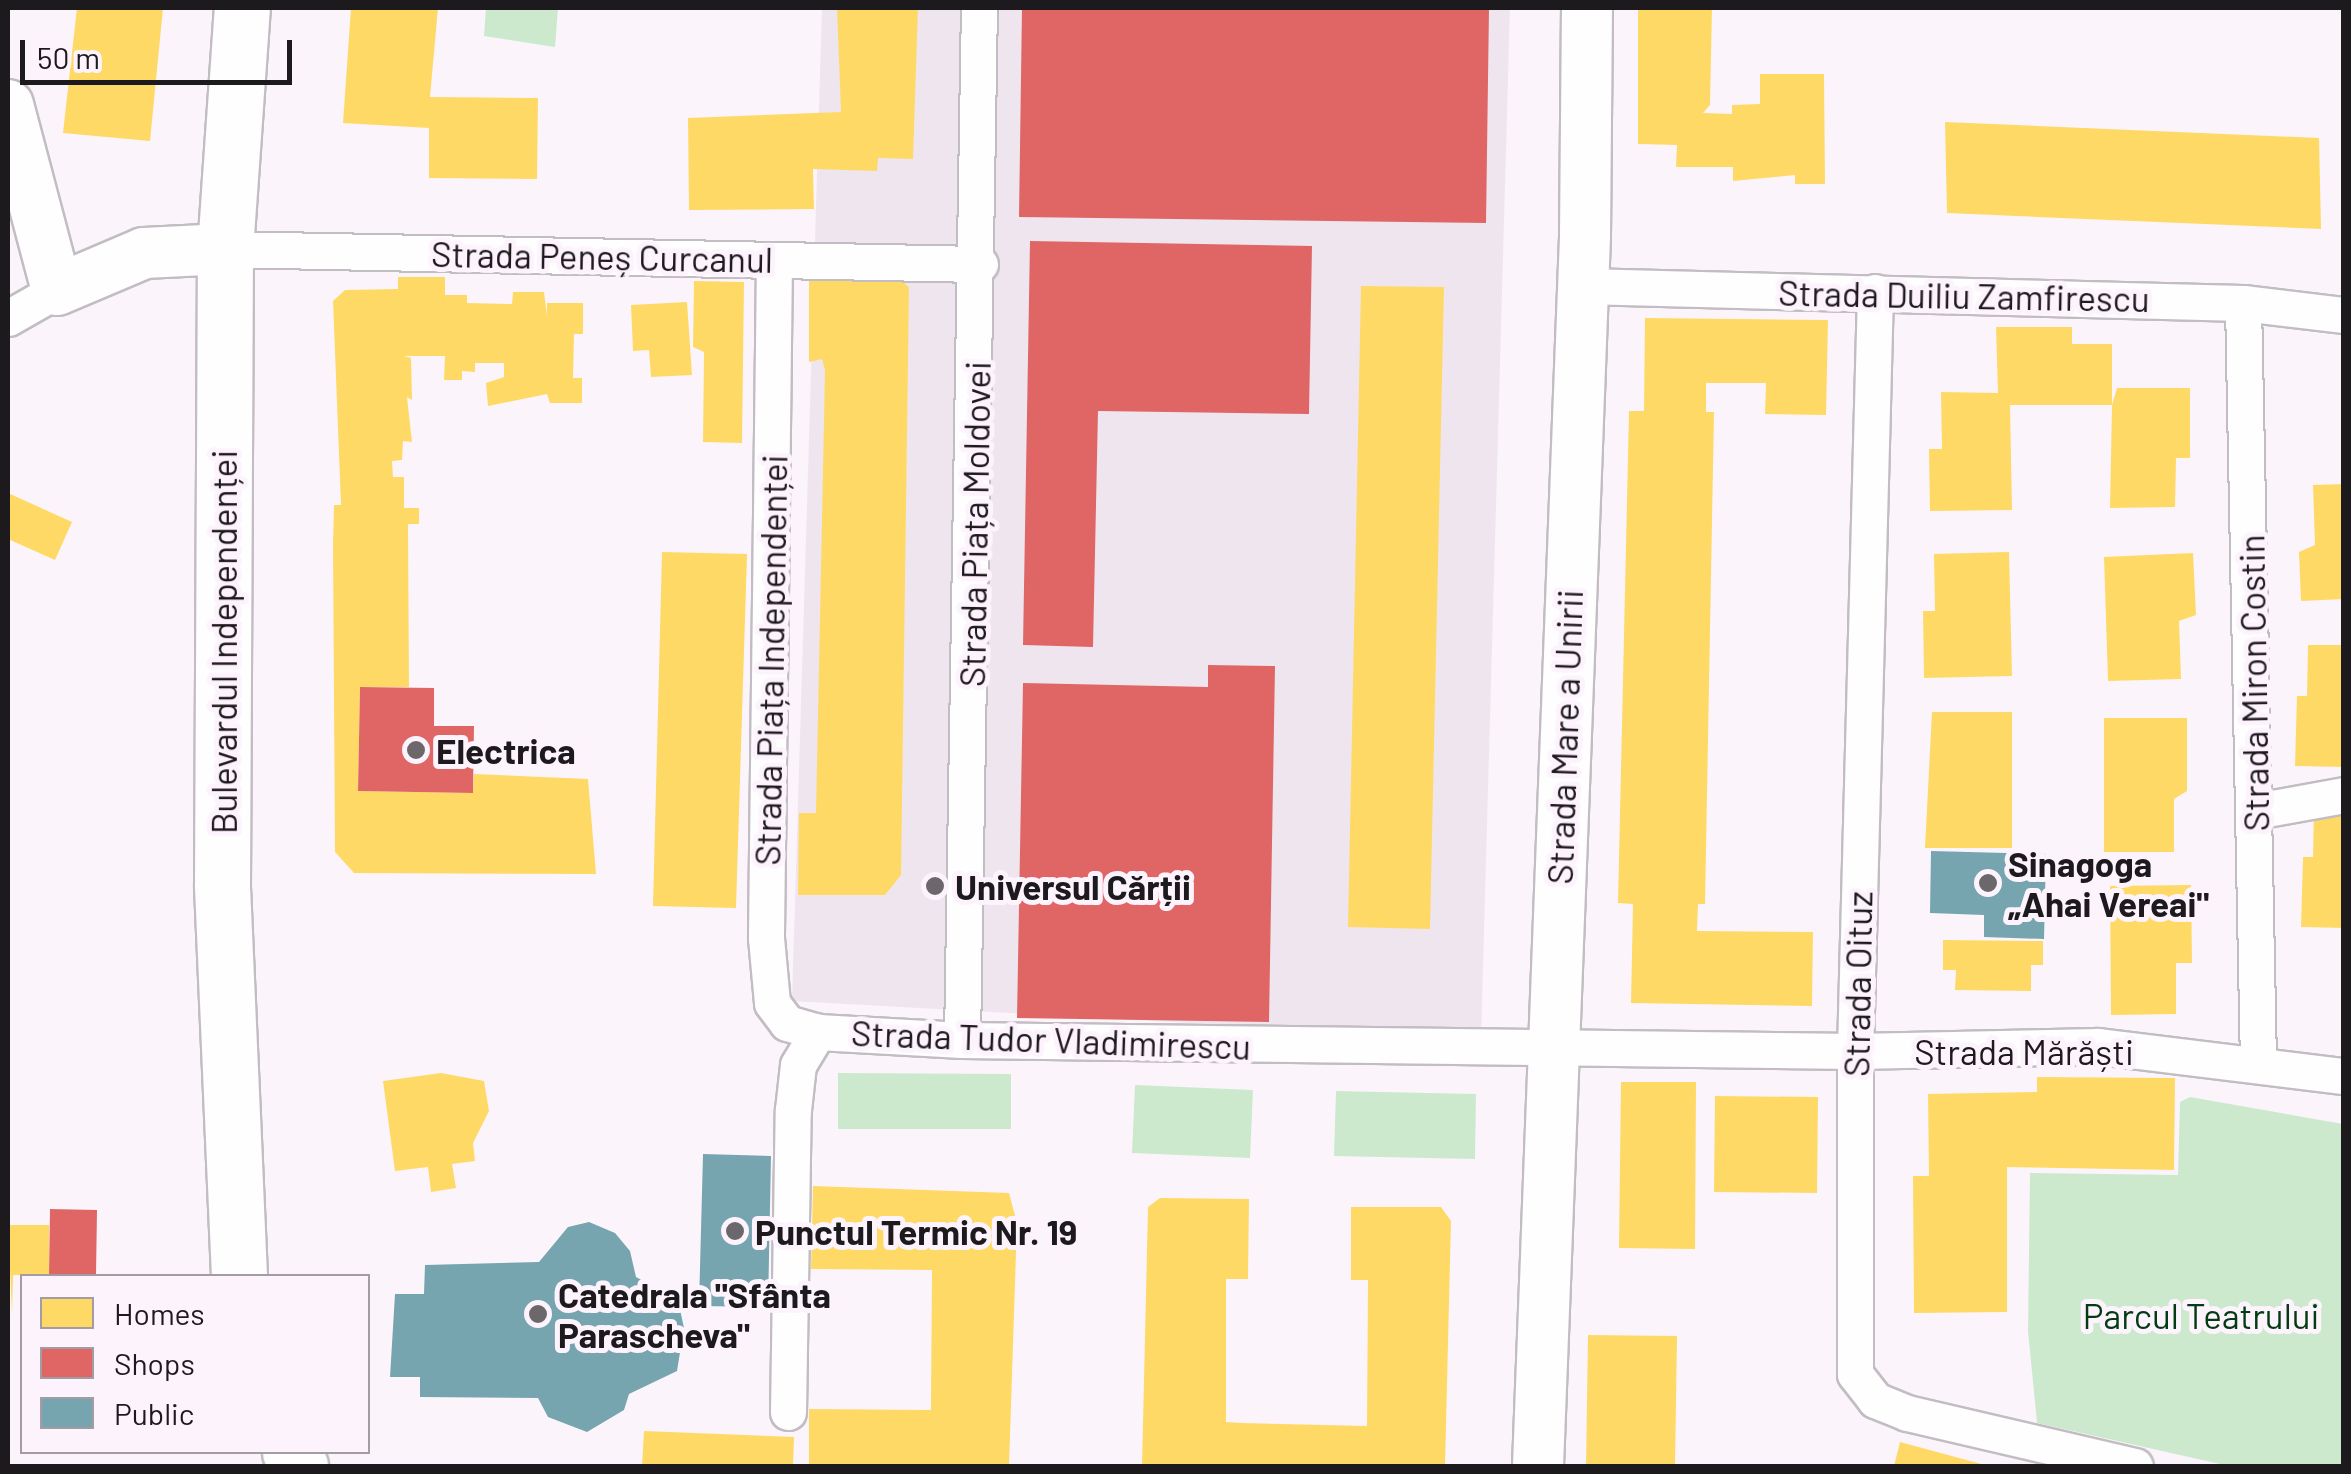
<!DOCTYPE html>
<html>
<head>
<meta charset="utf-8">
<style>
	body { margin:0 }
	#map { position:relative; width:2351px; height:1474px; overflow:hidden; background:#fbf5fb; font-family:Barlow,sans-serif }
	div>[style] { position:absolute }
	.built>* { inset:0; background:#efe5ef }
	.green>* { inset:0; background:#cce9ce }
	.homes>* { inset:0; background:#ffd966 }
	.shops>* { inset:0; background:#e06666 }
	.public>* { inset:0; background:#76a5af }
	.roads { filter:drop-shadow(2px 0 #c2bdc2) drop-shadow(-2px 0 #c2bdc2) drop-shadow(0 2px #c2bdc2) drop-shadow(0 -2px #c2bdc2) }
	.street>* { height:35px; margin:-17.5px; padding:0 17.5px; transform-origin:17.5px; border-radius:17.5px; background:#fefefe }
	.secondary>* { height:50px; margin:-25px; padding:0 25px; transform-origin:25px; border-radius:25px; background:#fefefe }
	.primary>* { height:55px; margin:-27.5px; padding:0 27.5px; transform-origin:27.5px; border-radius:27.5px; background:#fefefe }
	.dots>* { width:28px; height:28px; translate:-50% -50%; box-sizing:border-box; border:5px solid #fdf3fd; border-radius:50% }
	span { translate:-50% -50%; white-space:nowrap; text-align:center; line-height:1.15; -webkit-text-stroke:10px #fdf3fd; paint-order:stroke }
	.street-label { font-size:35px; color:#1d1a1d }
	.poi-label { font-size:35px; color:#1d1a1d; font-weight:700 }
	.left { translate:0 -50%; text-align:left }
	.park-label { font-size:35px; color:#033b12 }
	.frame { position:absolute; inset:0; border:10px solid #1d1a1d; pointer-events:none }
	.legend { position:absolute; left:20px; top:1274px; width:350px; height:180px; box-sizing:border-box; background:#fdf3fd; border:2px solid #a39ca3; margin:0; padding:12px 18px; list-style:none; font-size:30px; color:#1d1a1d }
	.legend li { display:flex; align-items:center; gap:20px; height:50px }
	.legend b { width:50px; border:2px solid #a39ca3 }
	.scale { position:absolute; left:20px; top:40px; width:272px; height:45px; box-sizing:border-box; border:5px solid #1d1a1d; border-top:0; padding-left:12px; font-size:30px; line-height:35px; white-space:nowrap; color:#1d1a1d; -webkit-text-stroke:8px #fdf3fd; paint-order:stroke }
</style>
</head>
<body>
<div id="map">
	<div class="built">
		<div style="clip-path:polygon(822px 8px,1510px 8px,1481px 1039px,792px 1001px)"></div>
	</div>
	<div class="green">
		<div style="clip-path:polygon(486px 8px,558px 8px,555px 47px,484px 36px)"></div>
		<div style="clip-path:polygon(838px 1073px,1011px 1074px,1011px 1129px,838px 1129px)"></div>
		<div style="clip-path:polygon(1135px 1085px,1253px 1090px,1250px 1158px,1132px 1153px)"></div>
		<div style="clip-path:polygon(1336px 1091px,1476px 1094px,1475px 1159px,1334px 1156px)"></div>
		<div style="clip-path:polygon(2190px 1097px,2343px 1124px,2343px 1466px,2229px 1466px,2037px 1423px,2028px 1331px,2030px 1173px,2178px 1175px,2180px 1102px)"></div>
	</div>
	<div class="homes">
		<div style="clip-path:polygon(77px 8px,163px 8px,150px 141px,63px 133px)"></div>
		<div style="clip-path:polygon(351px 8px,438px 8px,430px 97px,538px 98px,537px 179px,429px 178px,429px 128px,343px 123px)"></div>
		<div style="clip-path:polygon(837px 8px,918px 8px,913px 159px,878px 158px,877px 171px,813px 169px,814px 209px,689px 210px,688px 118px,841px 112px)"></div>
		<div style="clip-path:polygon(1638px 8px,1712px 8px,1710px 105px,1703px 113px,1732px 114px,1732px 105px,1760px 104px,1760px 74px,1824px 74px,1825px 184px,1795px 184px,1795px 175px,1733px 181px,1733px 167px,1676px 167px,1677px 145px,1638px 144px)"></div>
		<div style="clip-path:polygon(1945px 122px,2319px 138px,2321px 229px,1947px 213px)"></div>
		<div style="clip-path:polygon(398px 277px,445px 277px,445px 295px,467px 295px,467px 303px,512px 304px,513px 292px,544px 292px,547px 316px,547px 303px,583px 303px,583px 334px,574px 334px,573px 378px,582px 378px,582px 403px,550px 403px,547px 394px,488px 406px,486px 383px,504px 377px,504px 363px,475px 363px,475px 372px,462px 371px,462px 380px,444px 380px,445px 356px,404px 356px,411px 358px,412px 400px,407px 397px,412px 442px,403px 441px,402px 460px,392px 461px,393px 477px,404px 477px,404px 508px,419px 508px,419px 524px,408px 524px,409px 687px,360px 687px,358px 791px,473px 793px,474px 774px,588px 779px,596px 874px,354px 873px,335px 852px,333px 545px,334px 505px,341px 505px,333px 301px,345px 290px,398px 289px)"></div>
		<div style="clip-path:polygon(809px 278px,898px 278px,909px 287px,901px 875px,885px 895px,798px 895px,799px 813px,816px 813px,825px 370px,822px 359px,809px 362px)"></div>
		<div style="clip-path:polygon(694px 281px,744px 282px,742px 443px,703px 442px,704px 352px,693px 347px)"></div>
		<div style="clip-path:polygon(1361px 286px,1444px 287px,1430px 929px,1348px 927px)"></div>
		<div style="clip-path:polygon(687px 302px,692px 375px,651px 377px,649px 350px,633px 351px,631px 305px)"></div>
		<div style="clip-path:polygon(1645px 318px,1828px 320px,1826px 415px,1765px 414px,1766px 383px,1706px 383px,1706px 412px,1714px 412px,1705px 904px,1698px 904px,1697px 931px,1813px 932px,1812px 1006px,1631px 1003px,1633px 904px,1618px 903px,1629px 411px,1644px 411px)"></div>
		<div style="clip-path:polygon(1996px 327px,2072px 327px,2072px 344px,2112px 344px,2112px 405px,2117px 388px,2190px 388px,2190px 458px,2176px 458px,2175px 507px,2110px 508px,2112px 405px,2010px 405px,2012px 510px,1930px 511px,1929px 449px,1942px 449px,1941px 392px,1998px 393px)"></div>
		<div style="clip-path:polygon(2344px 484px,2344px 599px,2301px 601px,2299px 552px,2315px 545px,2313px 485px)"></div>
		<div style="clip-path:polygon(8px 493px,72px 522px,55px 560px,8px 539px)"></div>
		<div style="clip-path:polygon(662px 552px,747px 554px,736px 908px,653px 906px)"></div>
		<div style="clip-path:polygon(2009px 552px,2012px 676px,1924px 678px,1923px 611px,1935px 611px,1934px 554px)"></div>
		<div style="clip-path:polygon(2193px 553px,2196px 615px,2179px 621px,2181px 679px,2108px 681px,2104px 557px)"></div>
		<div style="clip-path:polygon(2308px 645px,2344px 645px,2344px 767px,2295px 766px,2297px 696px,2307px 696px)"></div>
		<div style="clip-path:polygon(1932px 712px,2012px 712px,2012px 848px,1925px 848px)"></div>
		<div style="clip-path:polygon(2104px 718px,2187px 718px,2187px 791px,2174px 799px,2174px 852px,2104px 852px)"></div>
		<div style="clip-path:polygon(2314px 805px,2344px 806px,2344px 928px,2301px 927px,2303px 857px,2313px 857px)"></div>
		<div style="clip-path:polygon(2191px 885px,2192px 963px,2176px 963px,2176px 1014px,2111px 1015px,2110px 886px)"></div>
		<div style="clip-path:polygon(1943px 940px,2043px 941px,2043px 965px,2031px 965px,2031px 991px,1955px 990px,1956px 970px,1943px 970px)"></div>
		<div style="clip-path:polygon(441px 1073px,484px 1081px,489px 1111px,473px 1143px,475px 1161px,452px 1164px,456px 1188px,431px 1192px,428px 1167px,395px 1171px,383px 1081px)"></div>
		<div style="clip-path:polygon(2037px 1077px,2175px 1078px,2174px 1170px,2007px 1167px,2007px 1312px,1914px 1313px,1913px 1176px,1929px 1176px,1928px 1094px,2037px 1092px)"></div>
		<div style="clip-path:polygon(1621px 1082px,1696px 1082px,1695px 1249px,1619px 1248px)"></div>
		<div style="clip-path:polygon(1715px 1096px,1818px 1097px,1817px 1193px,1714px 1192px)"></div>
		<div style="clip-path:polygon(813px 1186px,1009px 1193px,1017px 1223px,1009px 1466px,809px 1466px,809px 1409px,931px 1410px,931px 1401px,932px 1270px,811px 1269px)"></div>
		<div style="clip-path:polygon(1160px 1198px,1249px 1199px,1248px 1279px,1226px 1279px,1226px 1422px,1242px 1423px,1367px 1426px,1368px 1280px,1351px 1280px,1351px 1207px,1441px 1207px,1451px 1221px,1445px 1466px,1142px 1466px,1148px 1207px)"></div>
		<div style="clip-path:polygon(8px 1225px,49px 1225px,49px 1276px,13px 1275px,12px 1314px)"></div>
		<div style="clip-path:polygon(1588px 1335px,1677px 1336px,1675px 1466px,1586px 1466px)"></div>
		<div style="clip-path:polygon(644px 1431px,794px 1437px,793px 1466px,642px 1466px)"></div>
		<div style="clip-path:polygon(1900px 1442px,1985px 1465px,1985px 1466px,1894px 1466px)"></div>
	</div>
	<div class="shops">
		<div style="clip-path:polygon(1022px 8px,1489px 8px,1486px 223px,1019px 217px)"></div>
		<div style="clip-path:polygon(1030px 241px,1312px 246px,1309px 414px,1098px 411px,1093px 647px,1023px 645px)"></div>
		<div style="clip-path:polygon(1208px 665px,1275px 666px,1269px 1022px,1017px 1018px,1023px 683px,1208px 687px)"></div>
		<div style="clip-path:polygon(360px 687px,434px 688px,434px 726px,474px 726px,473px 793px,358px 791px)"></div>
		<div style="clip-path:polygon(50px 1209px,97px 1210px,96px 1276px,49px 1276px)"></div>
	</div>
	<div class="public">
		<div style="clip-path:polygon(1931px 851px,2046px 854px,2044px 939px,1984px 937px,1984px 915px,1930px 913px)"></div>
		<div style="clip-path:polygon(703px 1154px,771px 1156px,768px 1307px,699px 1306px)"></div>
		<div style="clip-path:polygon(589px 1222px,615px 1233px,630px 1251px,636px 1277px,678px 1300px,684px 1328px,677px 1371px,629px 1394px,624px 1410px,587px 1432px,548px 1417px,538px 1398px,420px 1397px,420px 1377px,390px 1377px,395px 1294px,424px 1294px,425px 1265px,539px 1262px,568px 1227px)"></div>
	</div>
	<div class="roads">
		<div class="street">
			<div style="left:225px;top:249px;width:755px;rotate:1.14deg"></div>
			<div style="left:774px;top:260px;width:678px;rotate:90.68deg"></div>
			<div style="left:766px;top:938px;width:65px;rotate:84.7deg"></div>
			<div style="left:772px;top:1003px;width:25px;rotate:53deg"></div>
			<div style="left:787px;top:1023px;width:32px;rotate:16deg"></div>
			<div style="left:818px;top:1032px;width:144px;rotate:3.2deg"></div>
			<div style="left:962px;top:1040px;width:893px;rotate:0.71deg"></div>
			<div style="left:1855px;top:1051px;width:243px;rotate:-1.2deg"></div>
			<div style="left:2098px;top:1046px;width:248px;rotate:7deg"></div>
			<div style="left:1583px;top:286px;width:660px;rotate:1.48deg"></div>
			<div style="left:2243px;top:303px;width:102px;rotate:6.8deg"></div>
			<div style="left:1875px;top:292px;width:759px;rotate:91.51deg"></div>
			<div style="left:1855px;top:1051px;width:323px;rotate:90deg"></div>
			<div style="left:1855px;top:1374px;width:33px;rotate:52deg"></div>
			<div style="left:1875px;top:1400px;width:35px;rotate:22deg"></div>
			<div style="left:1907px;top:1413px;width:234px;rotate:13.1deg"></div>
			<div style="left:2243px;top:303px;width:761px;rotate:88.87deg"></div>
			<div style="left:8px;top:318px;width:56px;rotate:-29.7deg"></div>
			<div style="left:2256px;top:811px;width:89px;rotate:-10.3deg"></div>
			<div style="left:962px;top:1040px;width:1032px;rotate:-89.06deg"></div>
			<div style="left:788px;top:1412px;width:302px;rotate:-89.1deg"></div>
			<div style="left:793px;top:1110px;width:45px;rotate:-83.7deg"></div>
			<div style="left:798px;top:1065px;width:39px;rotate:-59deg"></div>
		</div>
		<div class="secondary">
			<div style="left:8px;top:105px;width:191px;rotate:75.2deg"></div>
			<div style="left:57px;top:290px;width:95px;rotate:-23deg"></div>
			<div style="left:144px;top:253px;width:81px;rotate:-2.8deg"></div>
			<div style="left:1538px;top:1466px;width:1231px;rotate:-87.81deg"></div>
			<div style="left:1585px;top:236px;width:228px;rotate:-89.5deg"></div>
		</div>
		<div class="primary">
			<div style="left:239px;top:1276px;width:392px;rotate:-92.5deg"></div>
			<div style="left:222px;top:884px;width:635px;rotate:-89.73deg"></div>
			<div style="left:225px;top:249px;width:242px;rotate:-86deg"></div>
			<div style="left:290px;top:1452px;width:17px;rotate:54deg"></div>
		</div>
	</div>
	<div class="dots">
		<div style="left:416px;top:750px;background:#6b676b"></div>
		<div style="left:1988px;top:883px;background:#6b676b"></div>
		<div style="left:935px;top:886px;background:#6b676b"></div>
		<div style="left:735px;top:1231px;background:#6b676b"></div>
		<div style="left:538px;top:1314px;background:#6b676b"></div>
	</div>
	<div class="street-label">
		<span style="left:602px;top:256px;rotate:1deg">Strada Peneș Curcanul</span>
		<span style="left:1964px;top:295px;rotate:1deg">Strada Duiliu Zamfirescu</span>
		<span style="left:974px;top:524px;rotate:-89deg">Strada Piața Moldovei</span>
		<span style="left:223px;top:642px;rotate:-90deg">Bulevardul Independenței</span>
		<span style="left:770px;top:660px;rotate:-89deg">Strada Piața Independenței</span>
		<span style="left:2253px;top:683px;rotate:-91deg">Strada Miron Costin</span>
		<span style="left:1564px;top:737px;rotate:-88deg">Strada Mare a Unirii</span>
		<span style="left:1857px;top:984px;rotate:-89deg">Strada Oituz</span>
		<span style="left:1051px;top:1039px;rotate:2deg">Strada Tudor Vladimirescu</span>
		<span style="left:2024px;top:1051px">Strada Mărăști</span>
	</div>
	<div class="poi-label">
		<span class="left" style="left:436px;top:750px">Electrica</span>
		<span class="left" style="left:2008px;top:883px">Sinagoga<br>„Ahai Vereai"</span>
		<span class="left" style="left:955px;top:886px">Universul Cărții</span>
		<span class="left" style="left:755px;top:1231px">Punctul Termic Nr. 19</span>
		<span class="left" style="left:558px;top:1314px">Catedrala "Sfânta<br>Parascheva"</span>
	</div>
	<div class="park-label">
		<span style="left:2201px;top:1315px">Parcul Teatrului</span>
	</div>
	<div class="frame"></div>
	<ul class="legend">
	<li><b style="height:28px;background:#ffd966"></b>Homes</li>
	<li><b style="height:28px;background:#e06666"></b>Shops</li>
	<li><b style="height:28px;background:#76a5af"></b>Public</li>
	</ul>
	<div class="scale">50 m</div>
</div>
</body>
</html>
